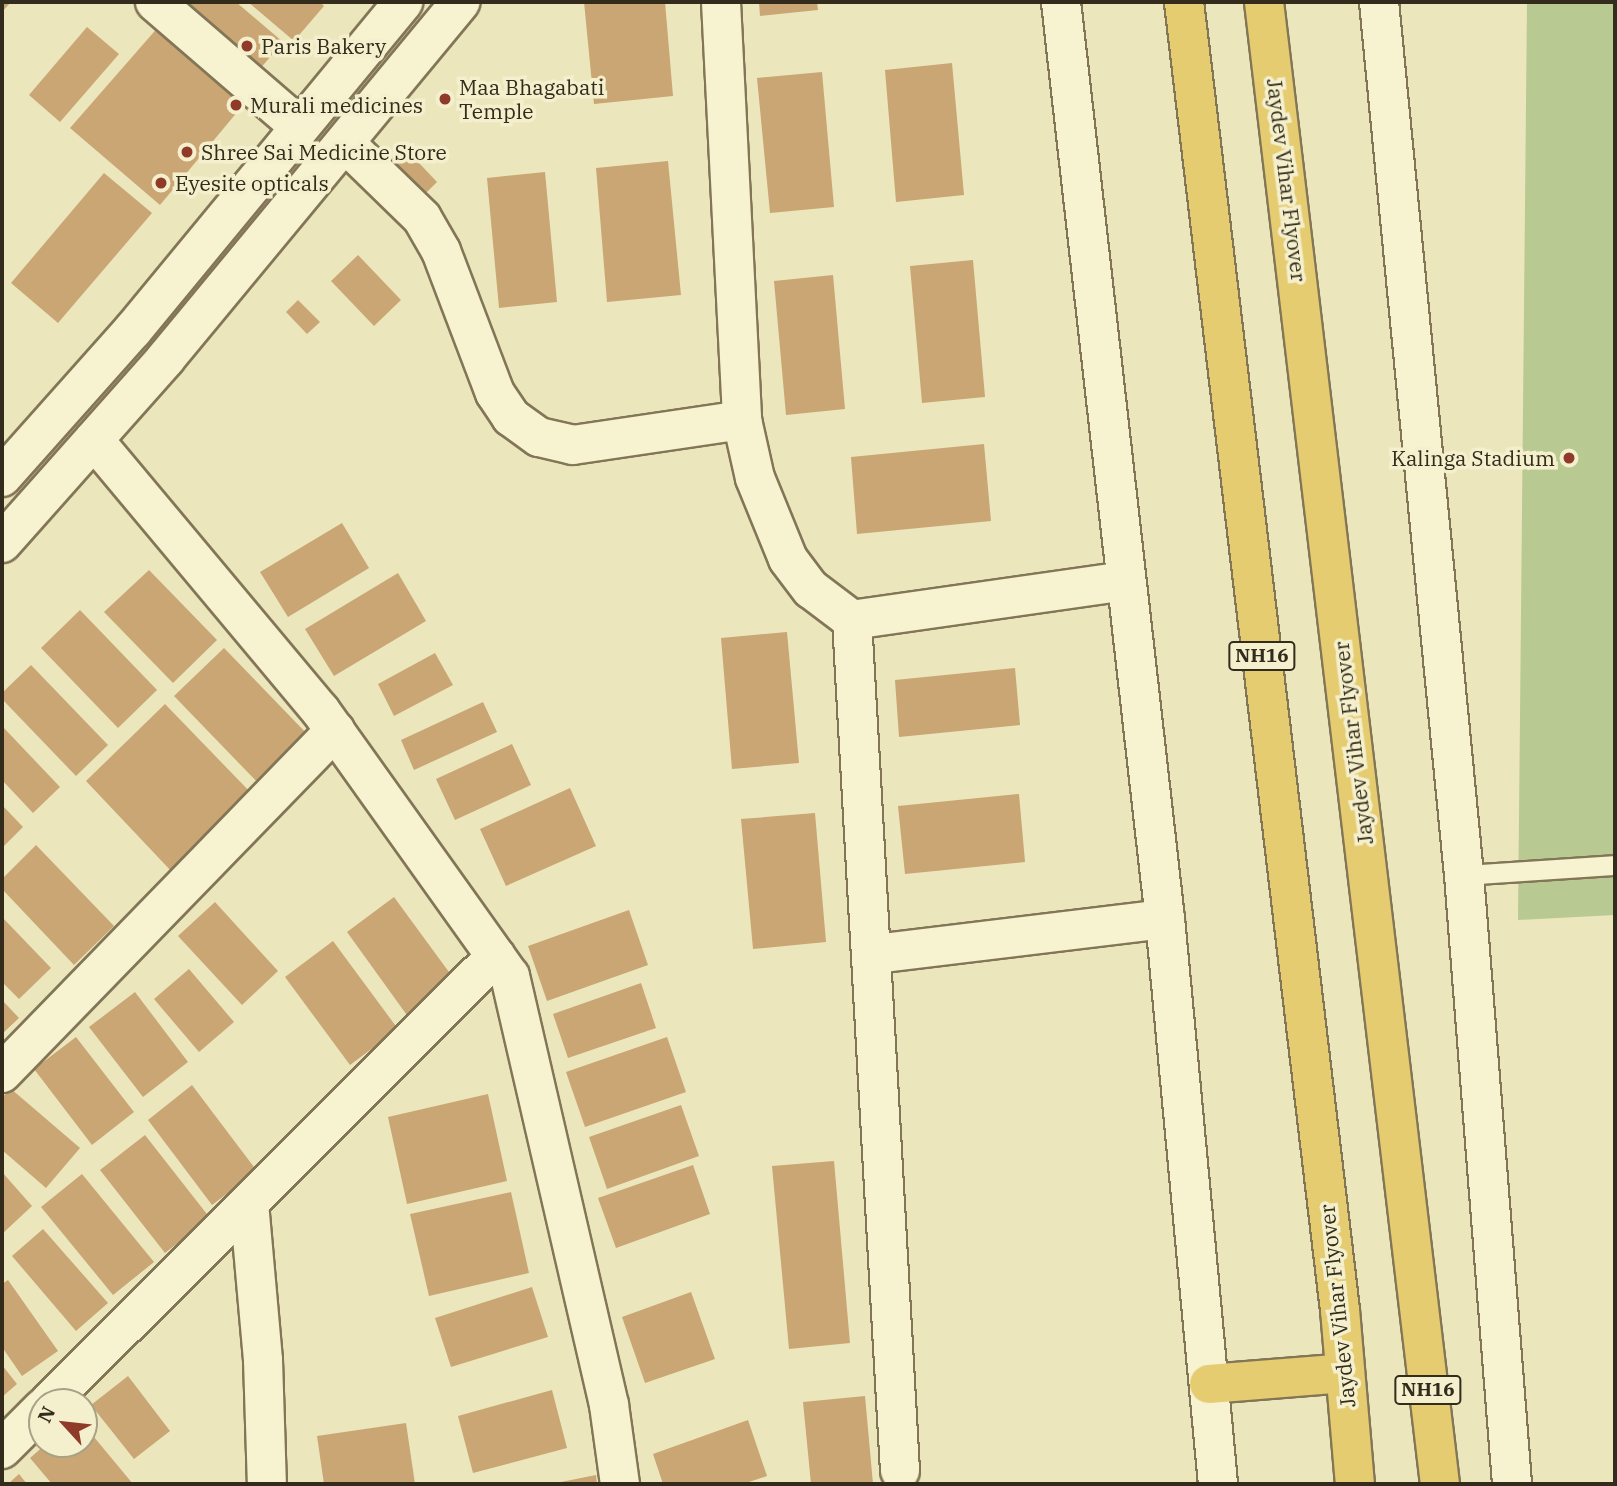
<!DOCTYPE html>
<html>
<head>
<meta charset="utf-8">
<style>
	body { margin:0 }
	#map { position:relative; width:1617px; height:1486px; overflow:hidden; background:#ece6bd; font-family:"IBM Plex Serif",serif }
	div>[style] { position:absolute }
	.green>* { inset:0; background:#b9c992 }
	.building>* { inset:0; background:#c9a674 }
	.roads { filter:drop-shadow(2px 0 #837657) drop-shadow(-2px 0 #837657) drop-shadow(0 2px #837657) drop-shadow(0 -2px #837657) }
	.service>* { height:19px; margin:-9.5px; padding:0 9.5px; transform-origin:9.5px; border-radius:9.5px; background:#f7f3d0 }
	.minor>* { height:38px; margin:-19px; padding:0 19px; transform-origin:19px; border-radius:19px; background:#f7f3d0 }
	.tertiary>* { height:38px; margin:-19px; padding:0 19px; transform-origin:19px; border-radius:19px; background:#f7f3d0 }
	.trunk>* { height:38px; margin:-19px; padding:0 19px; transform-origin:19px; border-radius:19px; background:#e6cc71 }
	.dots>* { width:19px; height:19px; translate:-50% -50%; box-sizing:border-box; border:4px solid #f4efcc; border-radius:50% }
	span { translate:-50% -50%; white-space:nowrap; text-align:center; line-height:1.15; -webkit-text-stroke:7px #f4efcc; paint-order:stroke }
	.shield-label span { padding:2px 5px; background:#f4efcc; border:2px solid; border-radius:5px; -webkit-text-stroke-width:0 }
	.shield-label { font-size:19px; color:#332b1b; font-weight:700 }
	.poi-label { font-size:21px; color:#332b1b }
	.left { translate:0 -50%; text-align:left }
	.right { translate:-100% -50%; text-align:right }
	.street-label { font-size:21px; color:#332b1b }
	.frame { position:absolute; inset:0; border:4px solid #332b1b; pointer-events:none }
	.north { position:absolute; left:28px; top:1388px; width:70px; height:70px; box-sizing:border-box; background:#f4efcc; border:2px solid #a7a185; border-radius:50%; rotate:297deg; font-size:19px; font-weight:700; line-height:28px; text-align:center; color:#332b1b }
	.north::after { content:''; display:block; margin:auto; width:24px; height:32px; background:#903a29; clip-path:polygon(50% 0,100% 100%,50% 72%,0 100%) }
</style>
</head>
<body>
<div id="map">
	<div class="green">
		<div style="clip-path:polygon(1527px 2px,1615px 2px,1615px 915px,1518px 920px)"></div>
	</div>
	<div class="building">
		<div style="clip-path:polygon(2px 2px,11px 2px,2px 12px)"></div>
		<div style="clip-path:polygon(166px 2px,236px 2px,283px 42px,253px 77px)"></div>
		<div style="clip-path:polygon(248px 2px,320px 2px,324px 6px,294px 41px)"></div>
		<div style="clip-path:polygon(584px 2px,665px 2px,673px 96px,594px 104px)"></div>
		<div style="clip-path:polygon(759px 2px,817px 2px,818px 10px,760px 16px)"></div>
		<div style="clip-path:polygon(160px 25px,248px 99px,160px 205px,70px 128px)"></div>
		<div style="clip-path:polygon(87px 27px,119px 54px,60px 122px,29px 95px)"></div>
		<div style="clip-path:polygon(952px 63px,964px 195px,896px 202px,885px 70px)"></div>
		<div style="clip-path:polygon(822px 72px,834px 207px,770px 213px,757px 78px)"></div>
		<div style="clip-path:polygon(403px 146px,437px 182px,422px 197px,387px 161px)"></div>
		<div style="clip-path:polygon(668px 161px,681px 295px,607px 302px,596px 168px)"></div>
		<div style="clip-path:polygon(545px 172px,557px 302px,499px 308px,487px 178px)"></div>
		<div style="clip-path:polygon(104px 173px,152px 213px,58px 323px,11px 283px)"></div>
		<div style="clip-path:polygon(358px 255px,401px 300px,374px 326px,331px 281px)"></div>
		<div style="clip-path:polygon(973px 260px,985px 397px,922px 403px,910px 266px)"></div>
		<div style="clip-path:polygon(833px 275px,845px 409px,786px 415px,774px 281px)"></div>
		<div style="clip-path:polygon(298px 300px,320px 322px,307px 334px,286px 312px)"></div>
		<div style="clip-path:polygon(984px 444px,991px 521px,857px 534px,851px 457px)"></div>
		<div style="clip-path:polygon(342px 523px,369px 568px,288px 617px,260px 572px)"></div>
		<div style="clip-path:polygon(149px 570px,217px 640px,173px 683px,104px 612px)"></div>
		<div style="clip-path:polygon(398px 573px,426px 621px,334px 676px,305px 629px)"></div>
		<div style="clip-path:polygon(80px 610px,157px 690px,118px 728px,41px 648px)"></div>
		<div style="clip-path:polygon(787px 632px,799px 763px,732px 769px,721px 638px)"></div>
		<div style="clip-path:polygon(224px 648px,310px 737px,260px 785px,174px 696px)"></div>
		<div style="clip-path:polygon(435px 653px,453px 685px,394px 716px,378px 684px)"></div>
		<div style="clip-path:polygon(31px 665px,108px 745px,76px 776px,2px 699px,2px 693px)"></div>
		<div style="clip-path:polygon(1015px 668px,1020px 725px,899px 737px,895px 680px)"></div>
		<div style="clip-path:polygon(483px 702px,497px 732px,414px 770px,401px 740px)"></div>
		<div style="clip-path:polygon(165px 704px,253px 795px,173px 873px,86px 781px)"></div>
		<div style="clip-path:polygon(2px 726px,60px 787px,33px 813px,2px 780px)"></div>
		<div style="clip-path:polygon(512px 744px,531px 785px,455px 820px,436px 779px)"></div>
		<div style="clip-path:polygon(570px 788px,596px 846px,506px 886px,480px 829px)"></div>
		<div style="clip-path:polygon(1019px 794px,1025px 862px,905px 874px,898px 806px)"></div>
		<div style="clip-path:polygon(2px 805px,23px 827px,2px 848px)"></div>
		<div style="clip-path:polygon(815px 813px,826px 942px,753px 949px,741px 819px)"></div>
		<div style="clip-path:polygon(36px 845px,114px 926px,74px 965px,2px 889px,2px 879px)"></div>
		<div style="clip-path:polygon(394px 897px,457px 983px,409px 1018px,347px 932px)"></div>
		<div style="clip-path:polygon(215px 902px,278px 971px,242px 1005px,178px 936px)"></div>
		<div style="clip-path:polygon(629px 910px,648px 965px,547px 1001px,528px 946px)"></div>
		<div style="clip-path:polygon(2px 917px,51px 968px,19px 999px,2px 982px)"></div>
		<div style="clip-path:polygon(333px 941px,398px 1029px,350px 1065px,285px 977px)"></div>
		<div style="clip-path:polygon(189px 969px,234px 1022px,199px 1052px,154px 999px)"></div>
		<div style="clip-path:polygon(641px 983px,656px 1028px,568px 1058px,553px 1014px)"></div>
		<div style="clip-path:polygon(135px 992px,188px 1062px,143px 1097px,89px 1027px)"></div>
		<div style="clip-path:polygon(2px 1000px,19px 1018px,2px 1034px)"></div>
		<div style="clip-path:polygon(76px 1037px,134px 1112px,92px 1145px,34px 1069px)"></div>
		<div style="clip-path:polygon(667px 1037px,686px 1092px,585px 1127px,566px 1072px)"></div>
		<div style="clip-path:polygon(192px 1085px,257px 1171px,212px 1205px,148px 1120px)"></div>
		<div style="clip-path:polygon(10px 1088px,80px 1148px,46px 1188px,2px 1150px,2px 1098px)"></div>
		<div style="clip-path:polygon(488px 1094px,507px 1181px,407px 1204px,388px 1117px)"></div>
		<div style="clip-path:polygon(681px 1105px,699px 1156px,607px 1189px,589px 1137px)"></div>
		<div style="clip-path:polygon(145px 1135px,210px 1218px,165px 1253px,100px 1170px)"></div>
		<div style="clip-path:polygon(834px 1161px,850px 1343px,789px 1349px,772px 1166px)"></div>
		<div style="clip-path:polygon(693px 1165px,710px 1214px,616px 1248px,598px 1198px)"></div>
		<div style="clip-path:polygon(2px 1172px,32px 1206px,2px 1234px)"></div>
		<div style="clip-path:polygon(82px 1174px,154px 1262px,113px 1295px,41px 1207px)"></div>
		<div style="clip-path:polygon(511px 1192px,529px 1273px,429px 1296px,410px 1214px)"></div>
		<div style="clip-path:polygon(43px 1229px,108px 1303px,76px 1331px,12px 1256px)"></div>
		<div style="clip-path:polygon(8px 1280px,58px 1351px,22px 1376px,2px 1347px,2px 1284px)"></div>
		<div style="clip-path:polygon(532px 1287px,548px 1337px,451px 1367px,435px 1318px)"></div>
		<div style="clip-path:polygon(691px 1292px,715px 1359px,645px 1383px,622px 1317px)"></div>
		<div style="clip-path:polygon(2px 1365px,17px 1384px,2px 1397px)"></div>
		<div style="clip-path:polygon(128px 1376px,170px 1431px,134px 1459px,91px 1405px)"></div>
		<div style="clip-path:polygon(552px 1390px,567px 1448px,473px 1473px,458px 1416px)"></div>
		<div style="clip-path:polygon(865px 1396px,873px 1484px,811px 1484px,803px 1402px)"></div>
		<div style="clip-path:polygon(748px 1420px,767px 1476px,743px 1484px,663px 1484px,653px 1454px)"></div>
		<div style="clip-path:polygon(406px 1423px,415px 1484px,324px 1484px,317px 1436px)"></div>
		<div style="clip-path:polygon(84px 1425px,133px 1484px,52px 1484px,30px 1458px,46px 1444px,84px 1444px)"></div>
		<div style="clip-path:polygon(19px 1474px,27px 1484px,8px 1484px)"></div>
		<div style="clip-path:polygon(596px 1475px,597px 1484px,556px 1484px,556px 1483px)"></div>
	</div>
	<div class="roads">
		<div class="service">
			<div style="left:1464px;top:875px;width:151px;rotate:-3.8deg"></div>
		</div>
		<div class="minor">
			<div style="left:155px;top:2px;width:191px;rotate:40.8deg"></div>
			<div style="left:721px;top:2px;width:419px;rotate:87.1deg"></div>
			<div style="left:742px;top:420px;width:59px;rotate:77.4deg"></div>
			<div style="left:755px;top:478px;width:87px;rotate:67.8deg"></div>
			<div style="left:788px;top:559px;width:38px;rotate:53deg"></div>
			<div style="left:811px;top:589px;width:51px;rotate:37.1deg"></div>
			<div style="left:852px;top:620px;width:276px;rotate:-8.1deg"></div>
			<div style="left:346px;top:144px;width:106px;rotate:44.2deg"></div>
			<div style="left:422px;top:218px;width:38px;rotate:60deg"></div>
			<div style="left:441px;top:251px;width:152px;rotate:69.2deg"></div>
			<div style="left:495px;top:393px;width:29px;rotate:56deg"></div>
			<div style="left:511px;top:417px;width:34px;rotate:36deg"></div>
			<div style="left:539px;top:437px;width:35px;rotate:13deg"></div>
			<div style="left:573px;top:445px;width:171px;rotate:-8.4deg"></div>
			<div style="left:94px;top:440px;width:352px;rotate:50.1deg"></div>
			<div style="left:320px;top:710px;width:327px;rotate:54.5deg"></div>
			<div style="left:510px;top:976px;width:440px;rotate:77deg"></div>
			<div style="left:609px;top:1405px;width:80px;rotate:82.1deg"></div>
			<div style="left:852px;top:620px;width:852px;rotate:86.77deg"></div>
			<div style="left:874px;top:954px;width:293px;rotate:-6.9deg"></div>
			<div style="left:2px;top:1073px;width:478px;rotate:-45.8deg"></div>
			<div style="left:249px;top:1203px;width:158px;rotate:84.9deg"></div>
			<div style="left:263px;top:1360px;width:124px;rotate:88.2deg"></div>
			<div style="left:49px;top:1402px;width:631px;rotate:-44.94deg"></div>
			<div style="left:2px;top:1449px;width:57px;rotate:-45deg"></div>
		</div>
		<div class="tertiary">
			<div style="left:1061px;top:2px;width:923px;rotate:83.53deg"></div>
			<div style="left:1165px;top:919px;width:567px;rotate:84.64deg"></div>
			<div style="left:1379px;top:2px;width:877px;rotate:84.44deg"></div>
			<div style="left:1464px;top:875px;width:611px;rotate:85.49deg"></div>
			<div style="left:2px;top:477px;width:197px;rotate:-48.3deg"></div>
			<div style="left:133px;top:330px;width:425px;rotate:-50.5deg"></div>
			<div style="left:2px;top:543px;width:247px;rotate:-48.4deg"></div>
			<div style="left:166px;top:358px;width:462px;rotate:-50.4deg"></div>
		</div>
		<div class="trunk">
			<div style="left:1184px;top:2px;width:1317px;rotate:83.2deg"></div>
			<div style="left:1340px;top:1310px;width:175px;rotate:85.1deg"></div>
			<div style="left:1264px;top:2px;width:1492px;rotate:83.23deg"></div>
			<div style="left:1209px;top:1384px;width:136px;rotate:-4.6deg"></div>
		</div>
	</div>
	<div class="dots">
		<div style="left:247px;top:46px;background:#903a29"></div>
		<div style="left:445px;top:99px;background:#903a29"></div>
		<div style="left:236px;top:105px;background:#903a29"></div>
		<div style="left:187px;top:152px;background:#903a29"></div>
		<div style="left:161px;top:183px;background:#903a29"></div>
		<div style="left:1569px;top:458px;background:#903a29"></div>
	</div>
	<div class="shield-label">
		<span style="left:1262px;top:656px">NH16</span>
		<span style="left:1428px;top:1390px">NH16</span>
	</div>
	<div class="poi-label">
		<span class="left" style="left:261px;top:46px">Paris Bakery</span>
		<span class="left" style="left:459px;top:99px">Maa Bhagabati<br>Temple</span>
		<span class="left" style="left:250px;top:105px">Murali medicines</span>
		<span class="left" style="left:201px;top:152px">Shree Sai Medicine Store</span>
		<span class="left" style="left:175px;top:183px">Eyesite opticals</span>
		<span class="right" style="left:1555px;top:458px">Kalinga Stadium</span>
	</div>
	<div class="street-label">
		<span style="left:1287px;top:180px;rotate:83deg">Jaydev Vihar Flyover</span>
		<span style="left:1353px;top:743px;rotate:-97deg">Jaydev Vihar Flyover</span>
		<span style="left:1337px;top:1306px;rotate:-96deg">Jaydev Vihar Flyover</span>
	</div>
	<div class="frame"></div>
	<div class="north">N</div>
</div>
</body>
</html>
